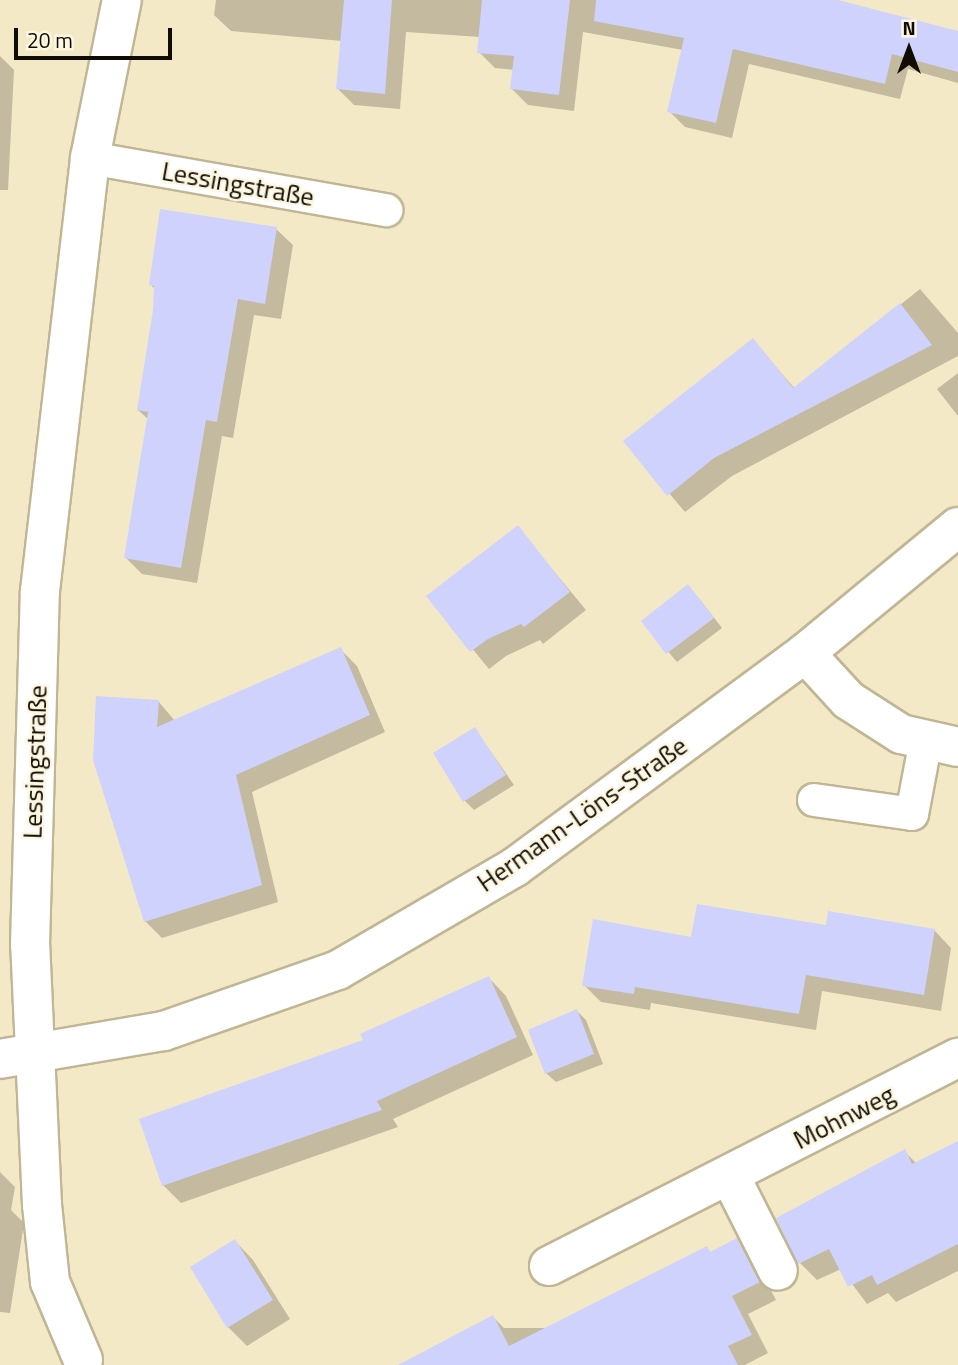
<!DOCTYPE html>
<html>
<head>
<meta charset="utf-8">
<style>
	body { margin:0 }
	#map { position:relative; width:958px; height:1365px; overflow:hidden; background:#f4e9c7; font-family:"Titillium Web",sans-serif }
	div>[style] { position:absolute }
	.shadow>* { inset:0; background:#0003 }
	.building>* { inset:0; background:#ced2fc }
	.roads { filter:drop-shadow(2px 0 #c0b695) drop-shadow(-2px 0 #c0b695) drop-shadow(0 2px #c0b695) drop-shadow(0 -2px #c0b695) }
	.lane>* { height:32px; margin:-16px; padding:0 16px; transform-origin:16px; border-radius:16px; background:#fff }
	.street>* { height:38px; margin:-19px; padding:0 19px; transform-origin:19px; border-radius:19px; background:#fff }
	span { translate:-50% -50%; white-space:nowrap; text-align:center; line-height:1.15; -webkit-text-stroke:5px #fdf7e2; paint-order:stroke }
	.street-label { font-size:26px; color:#100c03 }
	.north { position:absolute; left:874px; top:14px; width:70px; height:70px; -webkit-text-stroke:5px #fdf7e2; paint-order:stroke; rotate:0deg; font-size:19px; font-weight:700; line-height:28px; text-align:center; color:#100c03 }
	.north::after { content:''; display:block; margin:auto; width:24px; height:32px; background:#100c03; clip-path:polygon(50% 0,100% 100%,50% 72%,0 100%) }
	.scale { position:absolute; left:14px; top:28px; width:158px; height:32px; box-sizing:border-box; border:4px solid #100c03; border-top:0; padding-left:9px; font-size:21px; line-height:24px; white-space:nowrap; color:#100c03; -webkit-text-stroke:5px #fdf7e2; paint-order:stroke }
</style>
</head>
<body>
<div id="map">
	<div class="shadow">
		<div style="clip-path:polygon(216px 0,831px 0,958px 32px,958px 83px,908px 69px,900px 99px,749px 64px,732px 138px,685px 127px,669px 111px,683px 50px,583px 32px,574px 111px,528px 105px,512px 89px,514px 70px,495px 68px,479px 52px,480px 37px,406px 32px,400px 109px,354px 105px,338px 89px,342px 41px,231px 31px,214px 15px)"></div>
		<div style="clip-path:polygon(0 56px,14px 70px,8px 190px,0 190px)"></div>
		<div style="clip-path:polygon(276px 229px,293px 245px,281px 319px,254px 315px,233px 438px,222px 436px,197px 583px,142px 574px,126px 558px,148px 419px,138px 410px,154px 310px,156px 290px,151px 285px)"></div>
		<div style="clip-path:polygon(920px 289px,958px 333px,958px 356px,732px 476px,685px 512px,625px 441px,753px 340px,795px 389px)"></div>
		<div style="clip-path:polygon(958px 373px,958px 416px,937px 389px)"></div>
		<div style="clip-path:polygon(518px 528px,586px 610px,543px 644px,540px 640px,506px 656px,489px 669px,429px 596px)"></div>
		<div style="clip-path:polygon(697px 596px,722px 628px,677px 662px,643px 622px)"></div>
		<div style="clip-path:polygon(340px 649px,357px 666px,385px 732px,252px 792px,278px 902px,162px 938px,145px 921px,158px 701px,175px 721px)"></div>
		<div style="clip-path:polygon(475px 729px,514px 785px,474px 810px,464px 800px)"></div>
		<div style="clip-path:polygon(827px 927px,934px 930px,951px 948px,941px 1011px,822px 991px,816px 1030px,651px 1003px,650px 1010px,601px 1002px,584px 985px,693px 939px)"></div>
		<div style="clip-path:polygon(489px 978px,506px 996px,533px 1055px,393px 1119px,398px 1127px,181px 1203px,163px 1185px,366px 1041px)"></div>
		<div style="clip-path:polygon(577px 1011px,586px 1020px,603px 1064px,556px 1082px,546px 1073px)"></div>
		<div style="clip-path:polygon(958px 1143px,958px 1271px,896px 1302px,888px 1293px,867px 1304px,841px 1269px,817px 1280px,800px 1263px,905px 1152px,917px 1164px)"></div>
		<div style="clip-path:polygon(0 1172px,15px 1187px,11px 1210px,24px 1223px,10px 1313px,0 1312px)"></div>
		<div style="clip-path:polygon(737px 1240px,754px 1258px,776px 1300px,748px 1314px,768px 1353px,745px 1365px,457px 1365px,493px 1317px,504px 1328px,549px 1328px,707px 1248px,711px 1253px)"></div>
		<div style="clip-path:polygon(235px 1241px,253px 1260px,290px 1319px,247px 1346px,228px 1327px)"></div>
	</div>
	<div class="building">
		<div style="clip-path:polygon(344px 0,392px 0,385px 94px,336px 89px)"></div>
		<div style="clip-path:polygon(482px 0,570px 0,559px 95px,510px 89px,514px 56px,477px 53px)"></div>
		<div style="clip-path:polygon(596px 0,838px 0,958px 31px,958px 72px,892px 54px,885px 84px,733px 49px,716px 123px,667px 112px,684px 38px,594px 21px)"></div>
		<div style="clip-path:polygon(160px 209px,277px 227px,265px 304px,238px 299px,217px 422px,206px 420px,181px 568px,124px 558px,148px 412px,137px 410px,153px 310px,154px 286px,149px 285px)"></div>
		<div style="clip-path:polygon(900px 303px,932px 345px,714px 458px,667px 496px,623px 441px,753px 338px,793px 388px)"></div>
		<div style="clip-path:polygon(518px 525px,570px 592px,524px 627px,521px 624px,488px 639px,470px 652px,426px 596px)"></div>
		<div style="clip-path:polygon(688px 584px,714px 618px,666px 654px,641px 621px)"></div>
		<div style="clip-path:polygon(341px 647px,370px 715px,236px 775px,262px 885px,144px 922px,93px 760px,96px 696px,159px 700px,157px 727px)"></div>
		<div style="clip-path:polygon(475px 727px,506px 775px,463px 802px,433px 753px)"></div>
		<div style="clip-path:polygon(697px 904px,826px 925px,828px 911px,935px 929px,924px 995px,806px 975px,799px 1014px,635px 987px,634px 994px,582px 986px,593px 919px,691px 937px)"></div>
		<div style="clip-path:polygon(489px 976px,517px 1037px,377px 1101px,382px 1110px,162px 1186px,139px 1119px,363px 1040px,360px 1034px)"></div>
		<div style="clip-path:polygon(577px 1009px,594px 1054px,545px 1074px,528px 1030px)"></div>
		<div style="clip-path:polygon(958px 1141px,958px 1244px,877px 1285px,872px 1275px,848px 1287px,829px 1249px,798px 1264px,776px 1218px,905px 1149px,912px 1164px)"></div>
		<div style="clip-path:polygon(737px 1238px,760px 1282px,732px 1296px,752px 1335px,728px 1346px,738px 1365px,398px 1365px,493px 1315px,509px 1346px,707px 1246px,710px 1252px)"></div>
		<div style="clip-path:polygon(235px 1239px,273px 1300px,227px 1328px,190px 1267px)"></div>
	</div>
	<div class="roads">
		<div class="lane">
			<div style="left:90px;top:158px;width:301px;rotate:10deg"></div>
			<div style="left:814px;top:800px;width:99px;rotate:8.1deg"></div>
			<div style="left:912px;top:814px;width:75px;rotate:-79.3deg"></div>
		</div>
		<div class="street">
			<div style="left:805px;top:653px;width:64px;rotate:47.5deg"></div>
			<div style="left:848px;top:700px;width:63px;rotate:32.7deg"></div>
			<div style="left:901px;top:734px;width:58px;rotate:12.8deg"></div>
			<div style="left:0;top:1059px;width:166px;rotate:-9.7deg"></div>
			<div style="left:164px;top:1031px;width:184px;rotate:-19.3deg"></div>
			<div style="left:338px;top:970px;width:205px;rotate:-30.2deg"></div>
			<div style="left:515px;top:867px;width:360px;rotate:-36.4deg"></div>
			<div style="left:805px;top:653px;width:198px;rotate:-39.5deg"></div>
			<div style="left:730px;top:1176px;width:106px;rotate:63.2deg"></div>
			<div style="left:549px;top:1266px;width:459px;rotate:-27deg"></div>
			<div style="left:83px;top:1360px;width:85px;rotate:-112.9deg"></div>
			<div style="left:50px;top:1282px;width:77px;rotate:-95.9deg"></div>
			<div style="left:42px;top:1205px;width:260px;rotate:-92.6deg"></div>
			<div style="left:30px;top:945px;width:354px;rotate:-88.4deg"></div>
			<div style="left:40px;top:591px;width:436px;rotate:-83.4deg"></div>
			<div style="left:90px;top:158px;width:161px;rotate:-78.6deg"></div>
		</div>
	</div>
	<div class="street-label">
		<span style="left:238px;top:184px;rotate:10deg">Lessingstraße</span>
		<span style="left:35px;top:762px;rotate:-88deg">Lessingstraße</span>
		<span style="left:582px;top:814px;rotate:-35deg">Hermann-Löns-Straße</span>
		<span style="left:844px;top:1117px;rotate:-27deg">Mohnweg</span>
	</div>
	<div class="north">N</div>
	<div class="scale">20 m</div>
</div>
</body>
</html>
